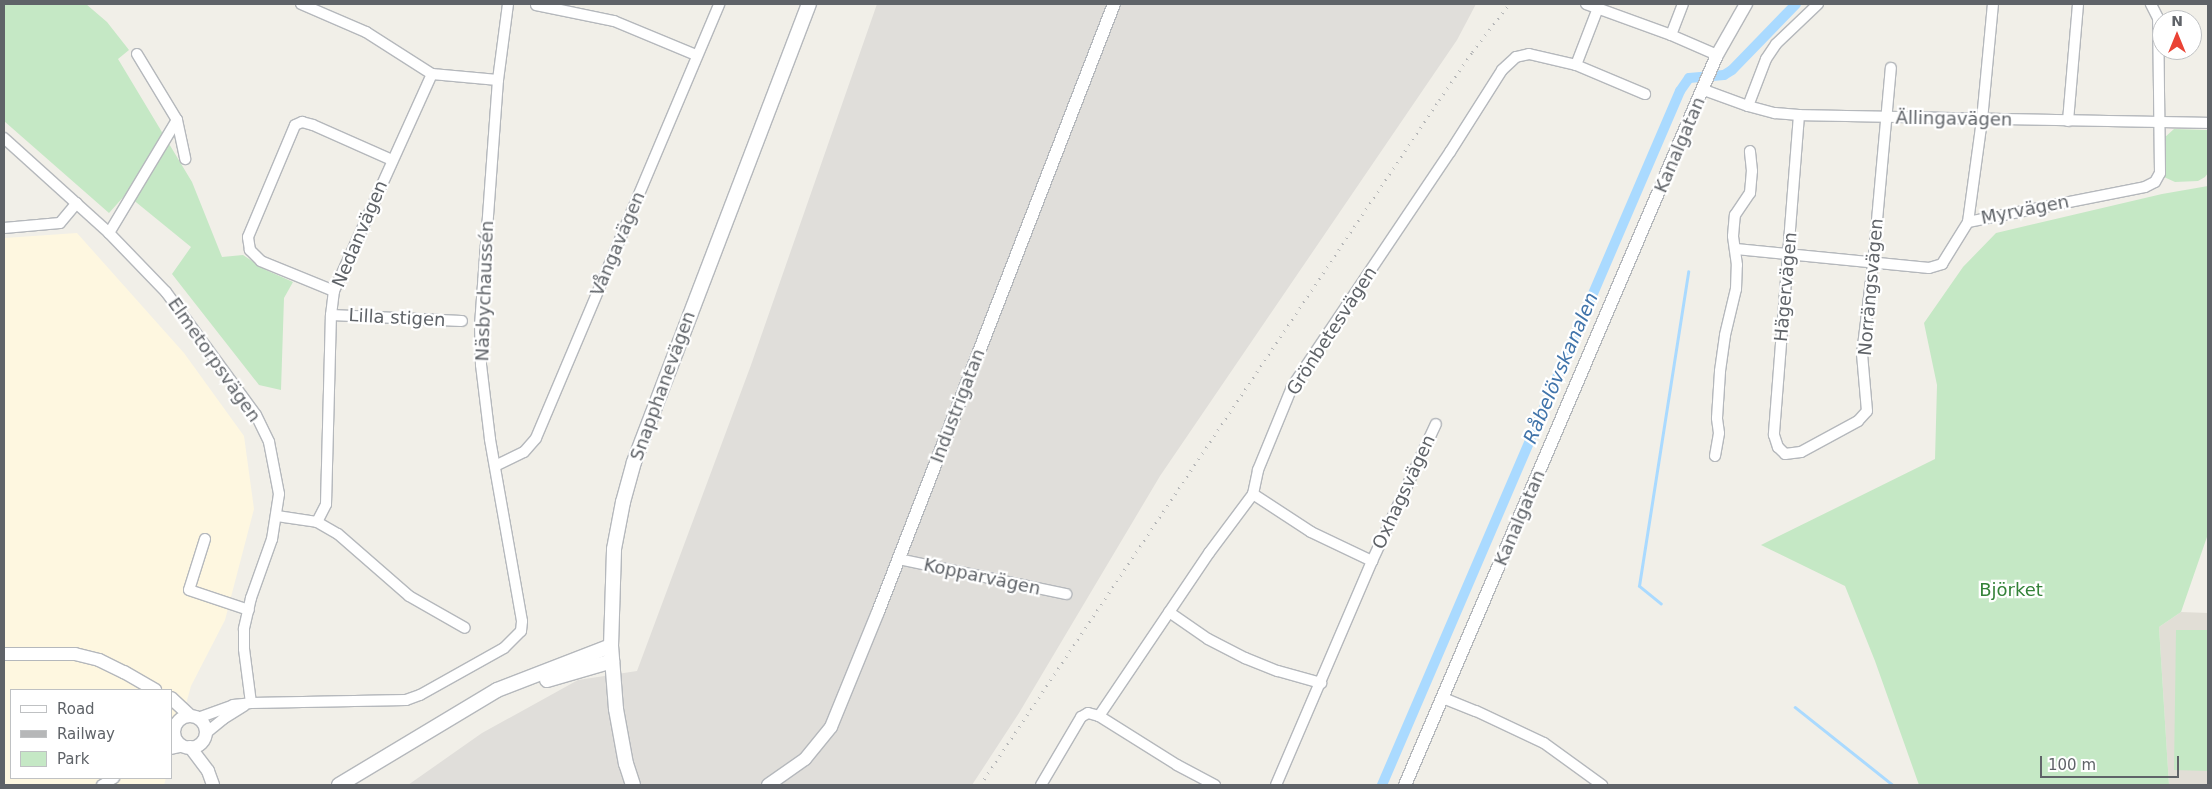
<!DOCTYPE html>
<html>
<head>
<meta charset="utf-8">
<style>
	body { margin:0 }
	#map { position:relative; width:2212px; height:789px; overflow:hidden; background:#f1efe8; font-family:"DejaVu Sans",sans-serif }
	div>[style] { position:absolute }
	.commercial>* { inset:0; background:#fef7e0 }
	.industrial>* { inset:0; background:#e0deda }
	.education>* { inset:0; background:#e1ded6 }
	.green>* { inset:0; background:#c5e8c5 }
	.stream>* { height:2.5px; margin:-1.25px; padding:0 1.25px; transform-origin:1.25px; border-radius:1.25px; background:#aadaff }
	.canal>* { height:10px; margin:-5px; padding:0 5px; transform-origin:5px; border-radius:5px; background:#aadaff }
	.roads { filter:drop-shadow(1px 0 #b5b8bc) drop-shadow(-1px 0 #b5b8bc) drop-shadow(0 1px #b5b8bc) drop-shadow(0 -1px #b5b8bc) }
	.minor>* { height:10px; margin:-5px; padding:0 5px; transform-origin:5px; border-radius:5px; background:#fff }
	.tertiary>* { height:12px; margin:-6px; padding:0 6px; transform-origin:6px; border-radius:6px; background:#fff }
	.tertiary>.ring { margin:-6px; padding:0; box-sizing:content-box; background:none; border:12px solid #fff; border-radius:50% }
	.secondary>* { height:14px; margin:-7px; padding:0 7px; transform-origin:7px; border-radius:7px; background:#fff }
	.rail>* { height:2.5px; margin-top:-1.25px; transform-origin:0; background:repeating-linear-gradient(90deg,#b6b7b8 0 1px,transparent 0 7px) }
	span { translate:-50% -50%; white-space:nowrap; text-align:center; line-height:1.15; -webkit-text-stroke:4.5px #fff; paint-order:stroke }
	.street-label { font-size:18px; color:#5f6368 }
	.park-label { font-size:18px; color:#348238 }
	.water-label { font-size:19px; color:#4174aa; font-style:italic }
	.frame { position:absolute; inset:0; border:5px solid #5f6368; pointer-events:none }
	.legend { position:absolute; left:10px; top:689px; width:162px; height:90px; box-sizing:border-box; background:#fff; border:1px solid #bfc1c3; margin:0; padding:6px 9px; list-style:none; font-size:15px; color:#5f6368 }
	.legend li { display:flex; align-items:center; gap:10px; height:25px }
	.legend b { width:25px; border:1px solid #bfc1c3 }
	.north { position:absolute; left:2152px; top:10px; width:50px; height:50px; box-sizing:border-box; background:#fff; border:1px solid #bfc1c3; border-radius:50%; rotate:0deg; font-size:14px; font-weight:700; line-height:20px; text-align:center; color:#5f6368 }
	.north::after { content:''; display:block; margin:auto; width:18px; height:22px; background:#ea4335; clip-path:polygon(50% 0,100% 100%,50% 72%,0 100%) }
	.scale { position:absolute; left:2040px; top:756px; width:139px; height:22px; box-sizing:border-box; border:2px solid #5f6368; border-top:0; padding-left:6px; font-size:15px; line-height:18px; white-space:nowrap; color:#5f6368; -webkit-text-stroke:4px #fff; paint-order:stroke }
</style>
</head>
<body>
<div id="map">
	<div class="commercial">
		<div style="clip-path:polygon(77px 233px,184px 353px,244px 436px,254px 509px,225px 620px,191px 686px,171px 758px,171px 690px,11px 690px,11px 778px,166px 778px,164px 785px,4px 785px,4px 238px)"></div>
	</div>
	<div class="industrial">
		<div style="clip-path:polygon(877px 4px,1476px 4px,1457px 40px,1160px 476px,1019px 713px,972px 785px,408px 785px,482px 733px,578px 680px,637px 671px,751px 365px)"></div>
	</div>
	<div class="education">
		<div style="clip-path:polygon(2181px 612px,2208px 613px,2208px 785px,2169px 785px,2159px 627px)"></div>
	</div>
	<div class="green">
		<div style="clip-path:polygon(4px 4px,86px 4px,107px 22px,129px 50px,118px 59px,192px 182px,222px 257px,243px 255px,266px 270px,293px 282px,284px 298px,281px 390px,259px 385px,172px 274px,191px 247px,126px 194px,109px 213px,4px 121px)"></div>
		<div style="clip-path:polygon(2208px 127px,2208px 173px,2205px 177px,2198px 181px,2175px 182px,2164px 177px,2164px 138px,2174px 129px,2207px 130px)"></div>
		<div style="clip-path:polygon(2208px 186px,2208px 534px,2181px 612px,2159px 627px,2169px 785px,1919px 785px,1875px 661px,1845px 586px,1761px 545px,1935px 459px,1937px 385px,1924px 323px,1963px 267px,1996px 233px,2162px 194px)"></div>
		<div style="clip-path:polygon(2176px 630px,2208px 630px,2208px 771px,2174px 770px)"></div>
	</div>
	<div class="stream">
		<div style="left:1661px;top:604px;width:28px;rotate:-141deg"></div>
		<div style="left:1639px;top:586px;width:318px;rotate:-81.1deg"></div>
		<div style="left:1795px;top:707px;width:125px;rotate:38.5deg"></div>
	</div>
	<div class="canal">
		<div style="left:1382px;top:785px;width:755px;rotate:-66.76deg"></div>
		<div style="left:1680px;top:91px;width:16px;rotate:-55deg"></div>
		<div style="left:1689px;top:78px;width:35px;rotate:-5deg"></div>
		<div style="left:1724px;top:75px;width:9px;rotate:-32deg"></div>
		<div style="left:1732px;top:70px;width:92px;rotate:-45.9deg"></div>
	</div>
	<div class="roads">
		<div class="minor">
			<div style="left:301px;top:4px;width:71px;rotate:23.3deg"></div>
			<div style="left:366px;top:32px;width:78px;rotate:32.5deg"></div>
			<div style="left:432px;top:74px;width:66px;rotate:5.2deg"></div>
			<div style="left:1586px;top:4px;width:90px;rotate:20deg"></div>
			<div style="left:1671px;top:35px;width:50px;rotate:23.5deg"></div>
			<div style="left:536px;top:5px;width:80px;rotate:11.6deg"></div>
			<div style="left:614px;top:21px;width:89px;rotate:22.5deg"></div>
			<div style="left:1671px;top:35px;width:33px;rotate:-69deg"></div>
			<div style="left:137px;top:54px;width:77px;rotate:58.8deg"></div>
			<div style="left:177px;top:120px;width:40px;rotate:78deg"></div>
			<div style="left:1576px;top:65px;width:61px;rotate:-68.9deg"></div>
			<div style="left:1704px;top:90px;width:47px;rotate:20deg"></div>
			<div style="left:1748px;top:106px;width:28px;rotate:15deg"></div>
			<div style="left:1775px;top:113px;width:24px;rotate:5deg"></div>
			<div style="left:1799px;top:115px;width:409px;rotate:1.1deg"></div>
			<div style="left:1748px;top:106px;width:50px;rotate:-69deg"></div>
			<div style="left:1766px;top:59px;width:18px;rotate:-56deg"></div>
			<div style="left:1776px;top:44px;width:58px;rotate:-43.6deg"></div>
			<div style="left:1799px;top:115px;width:321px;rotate:94.5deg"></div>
			<div style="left:1774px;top:435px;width:13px;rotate:72deg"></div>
			<div style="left:1778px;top:447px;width:10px;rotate:45deg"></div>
			<div style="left:1785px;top:454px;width:16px;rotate:-7deg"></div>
			<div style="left:1801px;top:452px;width:65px;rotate:-28.5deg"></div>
			<div style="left:1858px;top:421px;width:13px;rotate:-48deg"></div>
			<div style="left:1867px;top:411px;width:57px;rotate:-95deg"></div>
			<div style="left:1862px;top:354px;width:91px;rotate:-83deg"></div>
			<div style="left:1873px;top:264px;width:197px;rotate:-84.8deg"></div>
			<div style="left:2068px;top:121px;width:117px;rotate:-85.1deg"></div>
			<div style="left:4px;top:138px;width:142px;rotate:42.1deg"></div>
			<div style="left:109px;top:233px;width:82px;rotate:46deg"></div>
			<div style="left:166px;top:292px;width:152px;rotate:53.8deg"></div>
			<div style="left:256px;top:415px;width:30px;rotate:64deg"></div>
			<div style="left:269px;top:442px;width:53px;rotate:79.1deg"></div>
			<div style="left:279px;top:494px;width:46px;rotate:98.8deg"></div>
			<div style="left:272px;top:539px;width:63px;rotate:109.6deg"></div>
			<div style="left:251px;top:598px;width:32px;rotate:103deg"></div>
			<div style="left:244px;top:629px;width:20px;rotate:90deg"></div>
			<div style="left:244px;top:649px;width:54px;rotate:82.6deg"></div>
			<div style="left:1968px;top:222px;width:103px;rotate:-82.2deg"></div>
			<div style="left:1982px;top:120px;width:117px;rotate:-84.6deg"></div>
			<div style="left:4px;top:228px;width:56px;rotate:-5.1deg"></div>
			<div style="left:60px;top:223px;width:26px;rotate:-50deg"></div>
			<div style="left:109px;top:233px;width:132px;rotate:-59deg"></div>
			<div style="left:1736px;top:249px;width:194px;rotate:5.6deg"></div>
			<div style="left:1929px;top:268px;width:14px;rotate:-17deg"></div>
			<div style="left:1942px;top:264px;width:49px;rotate:-58.2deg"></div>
			<div style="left:1968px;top:222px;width:180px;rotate:-11.2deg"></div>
			<div style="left:2145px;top:187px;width:11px;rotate:-27deg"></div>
			<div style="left:2155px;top:182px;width:10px;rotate:-61deg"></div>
			<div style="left:2160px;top:173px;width:155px;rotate:-90.7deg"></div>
			<div style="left:2158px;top:18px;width:16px;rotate:-117deg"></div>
			<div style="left:334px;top:291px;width:79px;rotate:-157.7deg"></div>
			<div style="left:261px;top:261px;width:16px;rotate:-135deg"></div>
			<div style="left:250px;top:250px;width:13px;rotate:-99deg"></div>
			<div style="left:248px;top:237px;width:121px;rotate:-67.2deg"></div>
			<div style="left:295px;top:125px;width:8px;rotate:-23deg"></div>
			<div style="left:302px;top:122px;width:11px;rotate:15deg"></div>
			<div style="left:313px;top:125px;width:86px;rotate:23.9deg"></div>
			<div style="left:331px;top:315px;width:131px;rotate:2.6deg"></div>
			<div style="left:1715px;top:456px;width:23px;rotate:-80deg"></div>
			<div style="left:1719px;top:433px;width:15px;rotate:-98deg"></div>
			<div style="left:1717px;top:418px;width:47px;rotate:-86.3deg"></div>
			<div style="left:1720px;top:371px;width:36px;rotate:-82deg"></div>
			<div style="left:1725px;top:335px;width:47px;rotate:-76.6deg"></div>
			<div style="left:1736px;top:289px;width:24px;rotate:-88deg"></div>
			<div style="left:1737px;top:265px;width:29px;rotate:-98deg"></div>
			<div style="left:1733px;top:236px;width:21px;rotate:-85deg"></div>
			<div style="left:1735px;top:215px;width:27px;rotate:-56deg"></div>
			<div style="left:1750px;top:193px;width:22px;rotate:-85deg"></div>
			<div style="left:1752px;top:171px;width:20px;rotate:-96deg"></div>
			<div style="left:495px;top:466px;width:32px;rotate:-26deg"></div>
			<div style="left:524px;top:452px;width:18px;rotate:-49deg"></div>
			<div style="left:536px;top:438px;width:471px;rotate:-67.1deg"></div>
			<div style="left:1253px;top:494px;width:69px;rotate:33.2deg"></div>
			<div style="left:1311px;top:532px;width:68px;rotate:25.4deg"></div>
			<div style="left:277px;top:516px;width:40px;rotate:8.5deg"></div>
			<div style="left:317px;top:522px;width:24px;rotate:30deg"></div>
			<div style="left:338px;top:534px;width:94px;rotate:41.1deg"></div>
			<div style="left:409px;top:596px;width:64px;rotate:29.7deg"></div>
			<div style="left:317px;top:522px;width:20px;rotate:-63deg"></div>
			<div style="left:326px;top:504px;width:189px;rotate:-88.5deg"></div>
			<div style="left:331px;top:315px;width:24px;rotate:-83deg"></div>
			<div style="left:334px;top:291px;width:238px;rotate:-65.7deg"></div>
			<div style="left:205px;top:539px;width:53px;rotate:107.4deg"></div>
			<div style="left:189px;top:590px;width:63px;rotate:18.4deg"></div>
			<div style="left:898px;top:559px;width:172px;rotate:11.8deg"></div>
			<div style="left:1169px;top:612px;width:47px;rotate:34.7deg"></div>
			<div style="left:1208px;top:639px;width:42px;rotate:27.2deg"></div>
			<div style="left:1245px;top:658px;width:35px;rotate:22deg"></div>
			<div style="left:1278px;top:671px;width:45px;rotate:15.6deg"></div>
			<div style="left:1443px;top:698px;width:35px;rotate:22deg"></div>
			<div style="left:1476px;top:711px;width:75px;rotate:25.2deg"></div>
			<div style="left:1544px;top:743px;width:72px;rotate:35.9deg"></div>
			<div style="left:1099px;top:716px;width:197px;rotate:-56deg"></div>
			<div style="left:1209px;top:553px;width:74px;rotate:-53.3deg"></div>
			<div style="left:1253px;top:494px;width:25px;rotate:-78deg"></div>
			<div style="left:1258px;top:470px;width:90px;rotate:-67.7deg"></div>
			<div style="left:1292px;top:387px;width:283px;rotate:-56.1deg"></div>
			<div style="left:1450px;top:152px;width:97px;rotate:-57.6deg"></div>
			<div style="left:1502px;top:70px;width:19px;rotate:-43deg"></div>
			<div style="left:1516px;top:57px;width:13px;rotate:-13deg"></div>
			<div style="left:1529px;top:54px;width:48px;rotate:13.2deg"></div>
			<div style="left:1576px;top:65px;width:75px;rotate:22.8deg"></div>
			<div style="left:198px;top:718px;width:37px;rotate:-20deg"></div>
			<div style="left:233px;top:705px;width:18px;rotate:-6deg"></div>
			<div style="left:251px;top:703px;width:155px;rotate:-1.1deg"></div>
			<div style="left:406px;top:700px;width:15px;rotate:-20deg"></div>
			<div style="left:420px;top:695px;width:96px;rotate:-29.2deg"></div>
			<div style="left:504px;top:648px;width:24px;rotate:-45deg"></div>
			<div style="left:521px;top:631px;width:10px;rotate:-84deg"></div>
			<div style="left:522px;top:621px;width:185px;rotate:-100deg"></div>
			<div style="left:490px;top:439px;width:75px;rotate:-96.9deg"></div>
			<div style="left:481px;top:365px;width:40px;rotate:-91.4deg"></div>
			<div style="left:480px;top:325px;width:246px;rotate:-85.8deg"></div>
			<div style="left:498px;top:80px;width:77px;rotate:-82.5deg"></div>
			<div style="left:206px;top:733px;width:22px;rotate:-39deg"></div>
			<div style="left:223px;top:719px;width:25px;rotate:-32deg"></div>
			<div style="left:171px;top:735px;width:5px;rotate:-53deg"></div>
			<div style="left:171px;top:749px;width:13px;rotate:-13deg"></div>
			<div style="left:102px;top:785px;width:14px;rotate:-30deg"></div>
			<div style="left:1041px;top:785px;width:79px;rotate:-59.5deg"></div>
			<div style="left:1081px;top:717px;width:8px;rotate:-30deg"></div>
			<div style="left:1088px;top:713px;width:11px;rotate:15deg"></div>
			<div style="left:1099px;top:716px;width:92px;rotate:32.1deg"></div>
			<div style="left:1177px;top:765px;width:43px;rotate:27.8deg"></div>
			<div style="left:1276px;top:785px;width:244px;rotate:-66.8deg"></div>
			<div style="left:1372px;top:561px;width:151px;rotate:-65deg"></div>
		</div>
		<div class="tertiary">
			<div style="left:4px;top:654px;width:71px"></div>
			<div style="left:75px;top:654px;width:25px;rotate:14deg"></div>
			<div style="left:99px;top:660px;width:28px;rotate:26deg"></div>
			<div style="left:124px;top:672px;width:36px;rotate:30deg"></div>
			<div style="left:171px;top:698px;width:26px;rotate:43deg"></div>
			<div class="ring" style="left:174px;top:716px;width:20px;height:20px"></div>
			<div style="left:190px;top:747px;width:30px;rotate:53deg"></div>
			<div style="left:208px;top:771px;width:15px;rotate:70deg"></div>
			<div style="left:768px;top:785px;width:45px;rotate:-35.1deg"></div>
			<div style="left:805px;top:759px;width:41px;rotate:-50.9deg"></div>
			<div style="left:831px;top:727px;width:124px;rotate:-67.8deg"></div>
			<div style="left:878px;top:612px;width:652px;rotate:-68.79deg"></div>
			<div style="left:1405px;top:785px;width:794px;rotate:-66.86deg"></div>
			<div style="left:1717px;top:55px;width:59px;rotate:-60.4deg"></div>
		</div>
		<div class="secondary">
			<div style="left:547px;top:680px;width:68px;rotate:-16.3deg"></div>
			<div style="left:339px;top:785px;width:184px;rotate:-31deg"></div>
			<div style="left:497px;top:690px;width:122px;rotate:-21.1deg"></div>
			<div style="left:633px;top:785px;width:22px;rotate:-108deg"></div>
			<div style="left:626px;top:764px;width:56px;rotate:-100.3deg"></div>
			<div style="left:616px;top:709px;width:63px;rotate:-94.5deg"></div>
			<div style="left:611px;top:646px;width:97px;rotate:-88.2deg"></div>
			<div style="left:614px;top:549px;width:48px;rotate:-79.2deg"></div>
			<div style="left:623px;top:502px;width:41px;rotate:-74.6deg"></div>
			<div style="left:634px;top:462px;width:490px;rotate:-69.1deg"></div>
		</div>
	</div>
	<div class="rail">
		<div style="left:980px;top:785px;width:825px;rotate:-56.18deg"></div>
		<div style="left:1439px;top:100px;width:58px;rotate:-55.5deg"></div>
		<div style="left:1472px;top:52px;width:61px;rotate:-52.4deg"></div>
	</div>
	<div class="street-label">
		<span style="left:1954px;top:119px;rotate:1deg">Ällingavägen</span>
		<span style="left:1680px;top:145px;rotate:-67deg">Kanalgatan</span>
		<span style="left:2025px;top:210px;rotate:-11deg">Myrvägen</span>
		<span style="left:360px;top:234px;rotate:-67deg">Nedanvägen</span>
		<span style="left:618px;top:244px;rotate:-67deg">Vångavägen</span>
		<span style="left:1786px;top:287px;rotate:-85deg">Hägervägen</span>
		<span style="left:1871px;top:287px;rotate:-85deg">Norrängsvägen</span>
		<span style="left:485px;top:291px;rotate:-88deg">Näsbychaussén</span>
		<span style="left:397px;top:318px;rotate:3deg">Lilla stigen</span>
		<span style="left:1332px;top:331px;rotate:-57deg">Grönbetesvägen</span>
		<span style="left:214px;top:360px;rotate:55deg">Elmetorpsvägen</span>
		<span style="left:663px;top:386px;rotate:-70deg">Snapphanevägen</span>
		<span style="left:958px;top:406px;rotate:-69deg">Industrigatan</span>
		<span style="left:1404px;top:492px;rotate:-65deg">Oxhagsvägen</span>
		<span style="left:1520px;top:518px;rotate:-67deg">Kanalgatan</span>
		<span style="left:982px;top:577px;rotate:12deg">Kopparvägen</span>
	</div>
	<div class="park-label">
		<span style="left:2011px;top:590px">Björket</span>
	</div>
	<div class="water-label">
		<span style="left:1561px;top:368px;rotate:-67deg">Råbelövskanalen</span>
	</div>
	<div class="frame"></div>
	<ul class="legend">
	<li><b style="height:6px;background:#fff"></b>Road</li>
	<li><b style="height:6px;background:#b6b7b8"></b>Railway</li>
	<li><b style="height:14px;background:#c5e8c5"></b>Park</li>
	</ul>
	<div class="north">N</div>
	<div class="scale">100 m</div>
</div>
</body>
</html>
